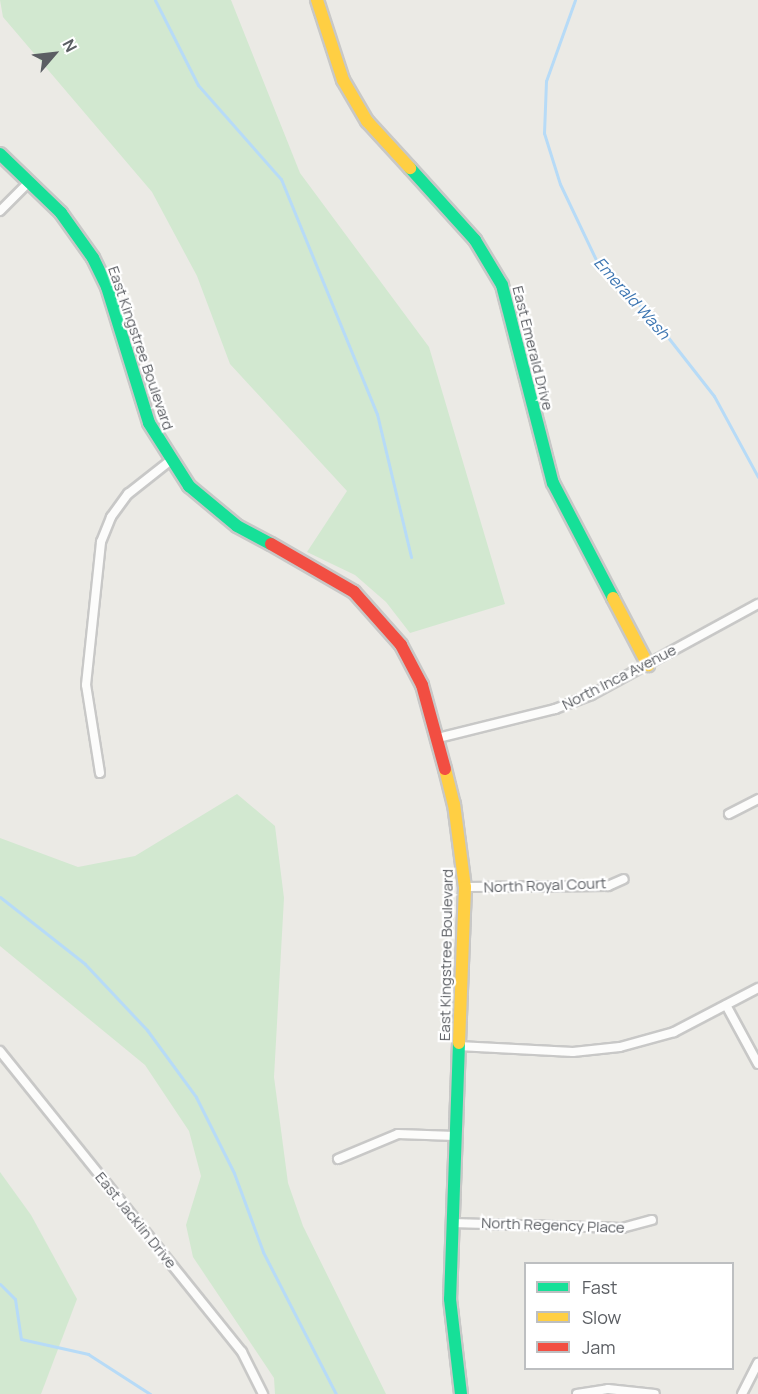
<!DOCTYPE html>
<html>
<head>
<meta charset="utf-8">
<style>
	body { margin:0 }
	#map { position:relative; width:758px; height:1394px; overflow:hidden; background:#ebeae5; font-family:Manrope,sans-serif }
	div>[style] { position:absolute }
	.green>* { inset:0; background:#d2e8d0 }
	.stream>* { height:3px; margin:-1.5px; padding:0 1.5px; transform-origin:1.5px; border-radius:1.5px; background:#b7dbf7 }
	.roads { filter:drop-shadow(2px 0 #c8c8c7) drop-shadow(-2px 0 #c8c8c7) drop-shadow(0 2px #c8c8c7) drop-shadow(0 -2px #c8c8c7) }
	.street>* { height:8px; margin:-4px; padding:0 4px; transform-origin:4px; border-radius:4px; background:#fcfcfb }
	.fast>* { height:12px; margin:-6px; padding:0 6px; transform-origin:6px; border-radius:6px; background:#16e098 }
	.slow>* { height:12px; margin:-6px; padding:0 6px; transform-origin:6px; border-radius:6px; background:#ffcf43 }
	.jam>* { height:12px; margin:-6px; padding:0 6px; transform-origin:6px; border-radius:6px; background:#f24e42 }
	span { translate:-50% -50%; white-space:nowrap; text-align:center; line-height:1.15; -webkit-text-stroke:4.5px #fff; paint-order:stroke }
	.street-label { font-size:15px; color:#5b5e63 }
	.water-label { font-size:16px; color:#3d76b2; font-style:italic }
	.legend { position:absolute; left:524px; top:1262px; width:210px; height:108px; box-sizing:border-box; background:#fff; border:2px solid #bdbfc1; margin:0; padding:8px 10px; list-style:none; font-size:18px; color:#5b5e63 }
	.legend li { display:flex; align-items:center; gap:12px; height:30px }
	.legend b { width:30px; border:2px solid #bdbfc1 }
	.north { position:absolute; left:24px; top:24px; width:60px; height:60px; -webkit-text-stroke:4px #fff; paint-order:stroke; rotate:62deg; font-size:16px; font-weight:700; line-height:24px; text-align:center; color:#5b5e63 }
	.north::after { content:''; display:block; margin:auto; width:21px; height:27px; background:#5b5e63; clip-path:polygon(50% 0,100% 100%,50% 72%,0 100%) }
</style>
</head>
<body>
<div id="map">
	<div class="green">
		<div style="clip-path:polygon(0 0,231px 0,300px 173px,429px 347px,505px 604px,410px 633px,386px 602px,355px 575px,307px 552px,347px 491px,230px 364px,197px 276px,152px 192px,3px 17px)"></div>
		<div style="clip-path:polygon(237px 794px,275px 826px,284px 898px,274px 1077px,288px 1183px,303px 1226px,386px 1394px,275px 1394px,274px 1378px,193px 1257px,186px 1225px,201px 1176px,189px 1131px,145px 1065px,0 946px,0 838px,78px 867px,135px 856px)"></div>
		<div style="clip-path:polygon(0 1172px,31px 1215px,77px 1299px,41px 1394px,0 1394px)"></div>
	</div>
	<div class="stream">
		<div style="left:155px;top:0;width:95px;rotate:63.2deg"></div>
		<div style="left:198px;top:85px;width:125px;rotate:48.6deg"></div>
		<div style="left:281px;top:179px;width:254px;rotate:67.8deg"></div>
		<div style="left:377px;top:414px;width:147px;rotate:76.6deg"></div>
		<div style="left:575px;top:0;width:86px;rotate:109.7deg"></div>
		<div style="left:546px;top:81px;width:52px;rotate:92.2deg"></div>
		<div style="left:544px;top:133px;width:53px;rotate:72.6deg"></div>
		<div style="left:560px;top:184px;width:86px;rotate:64.6deg"></div>
		<div style="left:597px;top:262px;width:84px;rotate:45.5deg"></div>
		<div style="left:656px;top:322px;width:94px;rotate:51.9deg"></div>
		<div style="left:714px;top:396px;width:92px;rotate:61.5deg"></div>
		<div style="left:0;top:897px;width:108px;rotate:38.2deg"></div>
		<div style="left:85px;top:964px;width:91px;rotate:46.8deg"></div>
		<div style="left:147px;top:1030px;width:83px;rotate:53.8deg"></div>
		<div style="left:196px;top:1097px;width:85px;rotate:63.4deg"></div>
		<div style="left:234px;top:1173px;width:84px;rotate:69.8deg"></div>
		<div style="left:263px;top:1252px;width:160px;rotate:62.8deg"></div>
		<div style="left:0;top:1284px;width:21px;rotate:45deg"></div>
		<div style="left:15px;top:1299px;width:40px;rotate:81.5deg"></div>
		<div style="left:21px;top:1339px;width:69px;rotate:12.6deg"></div>
		<div style="left:88px;top:1354px;width:74px;rotate:32.8deg"></div>
	</div>
	<div class="roads">
		<div class="street">
			<div style="left:0;top:211px;width:41px;rotate:-45deg"></div>
			<div style="left:438px;top:738px;width:121px;rotate:-13.9deg"></div>
			<div style="left:555px;top:709px;width:39px;rotate:-21deg"></div>
			<div style="left:591px;top:695px;width:190px;rotate:-28.6deg"></div>
			<div style="left:100px;top:773px;width:89px;rotate:-99deg"></div>
			<div style="left:86px;top:685px;width:144px;rotate:-84deg"></div>
			<div style="left:101px;top:542px;width:27px;rotate:-68deg"></div>
			<div style="left:111px;top:517px;width:29px;rotate:-54deg"></div>
			<div style="left:128px;top:494px;width:53px;rotate:-38.2deg"></div>
			<div style="left:729px;top:814px;width:33px;rotate:-27deg"></div>
			<div style="left:465px;top:887px;width:143px;rotate:-0.4deg"></div>
			<div style="left:608px;top:886px;width:17px;rotate:-24deg"></div>
			<div style="left:726px;top:1005px;width:67px;rotate:61.5deg"></div>
			<div style="left:458px;top:1046px;width:115px;rotate:3deg"></div>
			<div style="left:573px;top:1052px;width:47px;rotate:-6.1deg"></div>
			<div style="left:620px;top:1047px;width:56px;rotate:-15.5deg"></div>
			<div style="left:674px;top:1032px;width:95px;rotate:-27.6deg"></div>
			<div style="left:0;top:1051px;width:386px;rotate:51.2deg"></div>
			<div style="left:242px;top:1352px;width:47px;rotate:63.4deg"></div>
			<div style="left:338px;top:1159px;width:65px;rotate:-22.6deg"></div>
			<div style="left:398px;top:1134px;width:57px;rotate:2deg"></div>
			<div style="left:452px;top:1223px;width:170px;rotate:1.7deg"></div>
			<div style="left:622px;top:1228px;width:31px;rotate:-15deg"></div>
			<div style="left:577px;top:1394px;width:31px;rotate:-9deg"></div>
			<div style="left:608px;top:1389px;width:47px;rotate:6.1deg"></div>
			<div style="left:742px;top:1394px;width:35px;rotate:-63deg"></div>
		</div>
		<div class="fast">
			<div style="left:0;top:154px;width:85px;rotate:44deg"></div>
			<div style="left:61px;top:213px;width:55px;rotate:54.6deg"></div>
			<div style="left:93px;top:258px;width:32px;rotate:64deg"></div>
			<div style="left:107px;top:287px;width:142px;rotate:72.8deg"></div>
			<div style="left:149px;top:423px;width:75px;rotate:57.6deg"></div>
			<div style="left:189px;top:486px;width:62px;rotate:39.8deg"></div>
			<div style="left:237px;top:526px;width:38px;rotate:28deg"></div>
			<div style="left:410px;top:168px;width:97px;rotate:47.9deg"></div>
			<div style="left:475px;top:240px;width:52px;rotate:59deg"></div>
			<div style="left:502px;top:285px;width:204px;rotate:75.6deg"></div>
			<div style="left:553px;top:483px;width:130px;rotate:62.4deg"></div>
			<div style="left:459px;top:1043px;width:256px;rotate:92deg"></div>
			<div style="left:450px;top:1299px;width:96px;rotate:83.4deg"></div>
		</div>
		<div class="slow">
			<div style="left:317px;top:0;width:84px;rotate:72deg"></div>
			<div style="left:343px;top:80px;width:48px;rotate:59.7deg"></div>
			<div style="left:367px;top:121px;width:64px;rotate:47.5deg"></div>
			<div style="left:613px;top:598px;width:76px;rotate:62.4deg"></div>
			<div style="left:445px;top:769px;width:36px;rotate:76deg"></div>
			<div style="left:454px;top:804px;width:84px;rotate:82.5deg"></div>
			<div style="left:465px;top:887px;width:156px;rotate:92.2deg"></div>
		</div>
		<div class="jam">
			<div style="left:271px;top:544px;width:96px;rotate:30deg"></div>
			<div style="left:354px;top:592px;width:71px;rotate:48.4deg"></div>
			<div style="left:401px;top:645px;width:45px;rotate:62.3deg"></div>
			<div style="left:422px;top:685px;width:87px;rotate:74.7deg"></div>
		</div>
	</div>
	<div class="street-label">
		<span style="left:141px;top:348px;rotate:71deg">East Kingstree Boulevard</span>
		<span style="left:533px;top:348px;rotate:76deg">East Emerald Drive</span>
		<span style="left:619px;top:677px;rotate:-27deg">North Inca Avenue</span>
		<span style="left:545px;top:885px;rotate:-2deg">North Royal Court</span>
		<span style="left:446px;top:955px;rotate:-89deg">East Kingstree Boulevard</span>
		<span style="left:136px;top:1220px;rotate:51deg">East Jacklin Drive</span>
		<span style="left:553px;top:1225px;rotate:2deg">North Regency Place</span>
	</div>
	<div class="water-label">
		<span style="left:632px;top:298px;rotate:48deg">Emerald Wash</span>
	</div>
	<ul class="legend">
	<li><b style="height:8px;background:#16e098"></b>Fast</li>
	<li><b style="height:8px;background:#ffcf43"></b>Slow</li>
	<li><b style="height:8px;background:#f24e42"></b>Jam</li>
	</ul>
	<div class="north">N</div>
</div>
</body>
</html>
